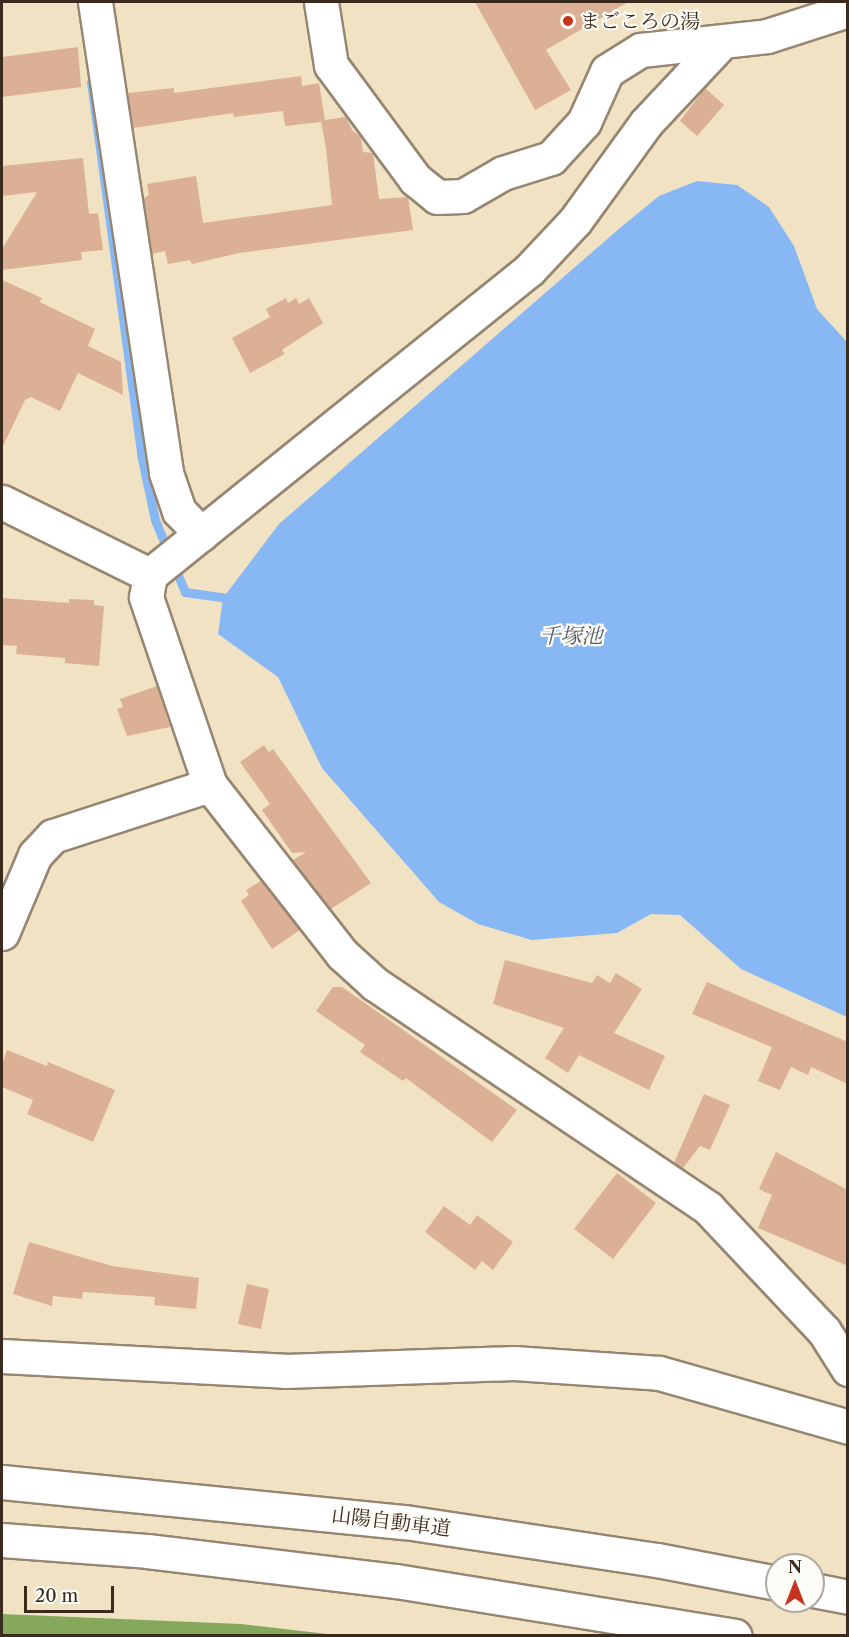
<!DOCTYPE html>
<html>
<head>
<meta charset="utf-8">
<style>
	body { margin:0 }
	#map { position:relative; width:849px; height:1637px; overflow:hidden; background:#f1e2c4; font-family:"Libre Caslon Text","Noto Serif JP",serif }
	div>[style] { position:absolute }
	.forest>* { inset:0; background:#86a85c }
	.water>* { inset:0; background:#88b8f4 }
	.stream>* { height:9px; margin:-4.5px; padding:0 4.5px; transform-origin:4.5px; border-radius:4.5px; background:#88b8f4 }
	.building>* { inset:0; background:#dcb094 }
	.roads { filter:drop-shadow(2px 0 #968671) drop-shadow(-2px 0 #968671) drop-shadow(0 2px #968671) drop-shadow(0 -2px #968671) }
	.minor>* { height:33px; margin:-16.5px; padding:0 16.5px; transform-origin:16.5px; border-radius:16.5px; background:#fff }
	.highway>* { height:33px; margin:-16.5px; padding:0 16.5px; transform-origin:16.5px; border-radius:16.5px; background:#fff }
	.dots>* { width:16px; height:16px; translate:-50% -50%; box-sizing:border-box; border:3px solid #fdfcf7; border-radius:50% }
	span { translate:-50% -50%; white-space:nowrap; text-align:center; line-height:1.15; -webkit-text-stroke:4.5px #fdfcf7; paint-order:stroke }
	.poi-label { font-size:20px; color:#3b2a1e }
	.left { translate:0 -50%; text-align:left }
	.street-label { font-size:20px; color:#3b2a1e }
	.water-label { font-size:21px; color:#565c69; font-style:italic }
	.frame { position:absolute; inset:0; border:3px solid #3b2a1e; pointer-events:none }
	.north { position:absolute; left:765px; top:1553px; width:60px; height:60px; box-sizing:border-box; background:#fdfcf7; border:2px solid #afa8a0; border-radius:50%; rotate:0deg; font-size:16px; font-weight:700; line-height:24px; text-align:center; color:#3b2a1e }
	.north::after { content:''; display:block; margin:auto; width:21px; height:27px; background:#c8321e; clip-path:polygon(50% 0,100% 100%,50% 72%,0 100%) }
	.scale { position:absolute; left:24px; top:1586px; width:90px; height:27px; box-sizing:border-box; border:3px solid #3b2a1e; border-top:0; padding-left:8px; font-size:18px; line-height:21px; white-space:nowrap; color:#3b2a1e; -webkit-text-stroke:4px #fdfcf7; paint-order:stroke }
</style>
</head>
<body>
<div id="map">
	<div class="forest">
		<div style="clip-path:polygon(2px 1614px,241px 1624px,336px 1635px,2px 1635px)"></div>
	</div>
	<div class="water">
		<div style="clip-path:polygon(697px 181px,737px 185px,769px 207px,794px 246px,817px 309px,847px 342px,847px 1017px,741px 969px,680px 915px,651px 914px,617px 933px,532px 940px,478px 924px,439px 902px,322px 768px,278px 677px,218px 634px,223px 598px,279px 524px,620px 228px,659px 196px)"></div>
	</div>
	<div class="stream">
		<div style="left:91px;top:82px;width:375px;rotate:82.3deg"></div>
		<div style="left:141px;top:454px;width:67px;rotate:78deg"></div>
		<div style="left:155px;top:520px;width:78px;rotate:67.4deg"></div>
		<div style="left:185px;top:592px;width:50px;rotate:8deg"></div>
	</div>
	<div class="building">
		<div style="clip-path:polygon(475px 2px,628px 2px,546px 50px,571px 90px,535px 110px)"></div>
		<div style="clip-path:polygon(78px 47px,81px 87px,2px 97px,2px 57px)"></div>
		<div style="clip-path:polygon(301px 76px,302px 86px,319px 83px,325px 120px,346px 117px,352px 130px,361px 137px,363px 152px,373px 153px,379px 199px,408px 197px,413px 230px,239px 253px,192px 264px,190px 260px,168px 264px,165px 251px,152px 254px,144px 198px,149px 195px,147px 184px,196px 176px,203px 223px,332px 205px,326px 148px,321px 122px,285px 126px,283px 111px,234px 117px,233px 113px,133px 128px,128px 93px,174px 88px,174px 93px)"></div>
		<div style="clip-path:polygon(705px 88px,724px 105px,697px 136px,680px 121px)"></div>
		<div style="clip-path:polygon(83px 158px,89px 214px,98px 213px,103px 250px,81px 252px,82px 260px,2px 270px,2px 249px,37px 192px,2px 196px,2px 166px)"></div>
		<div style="clip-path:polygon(2px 280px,42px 298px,40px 302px,95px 329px,88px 346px,121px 362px,123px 395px,78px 373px,60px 411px,31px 397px,25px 400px,2px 448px)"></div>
		<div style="clip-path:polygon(286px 298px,288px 303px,296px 298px,299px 304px,309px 298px,323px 323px,282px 350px,285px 354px,250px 373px,232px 338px,270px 317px,266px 309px)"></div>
		<div style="clip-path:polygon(2px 598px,69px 603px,69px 599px,94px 600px,94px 605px,104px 606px,99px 666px,65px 663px,65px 658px,16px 654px,17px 646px,2px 645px)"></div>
		<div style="clip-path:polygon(157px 686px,170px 727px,127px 736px,117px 709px,123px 707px,120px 699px)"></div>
		<div style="clip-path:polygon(264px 745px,269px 752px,273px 749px,371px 883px,331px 909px,293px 860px,306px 852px,292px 853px,262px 810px,270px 804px,240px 762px)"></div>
		<div style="clip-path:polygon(261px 881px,300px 930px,272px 949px,241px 901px,249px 895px,246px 890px)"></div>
		<div style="clip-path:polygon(505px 960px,592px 983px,597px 975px,610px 983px,616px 973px,642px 989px,614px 1033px,665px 1056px,649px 1090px,579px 1055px,568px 1073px,545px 1058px,564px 1028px,493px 1004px)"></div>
		<div style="clip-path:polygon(707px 982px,848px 1042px,848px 1084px,811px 1067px,808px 1075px,791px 1067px,780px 1090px,758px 1081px,772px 1047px,692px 1014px)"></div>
		<div style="clip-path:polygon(333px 987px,342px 987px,517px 1110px,492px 1142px,406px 1078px,403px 1081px,360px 1052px,365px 1045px,316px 1011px)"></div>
		<div style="clip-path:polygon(7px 1050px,47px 1066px,48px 1062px,115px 1090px,93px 1142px,27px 1114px,33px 1100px,2px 1087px,2px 1064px)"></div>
		<div style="clip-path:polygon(704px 1094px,730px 1105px,710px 1150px,700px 1146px,683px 1168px,674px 1163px)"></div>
		<div style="clip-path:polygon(776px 1152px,848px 1190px,848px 1266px,758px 1228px,772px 1195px,759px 1189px)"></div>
		<div style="clip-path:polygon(617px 1173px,656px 1203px,613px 1259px,574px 1229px)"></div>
		<div style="clip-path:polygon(444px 1206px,470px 1225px,477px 1215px,513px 1242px,493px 1270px,482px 1261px,475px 1270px,425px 1232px)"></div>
		<div style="clip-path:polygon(29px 1242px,112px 1266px,199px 1278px,196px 1309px,154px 1305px,155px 1297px,83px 1292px,82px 1299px,53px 1296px,52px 1306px,13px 1294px)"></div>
		<div style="clip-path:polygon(247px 1284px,269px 1289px,261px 1329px,238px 1324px)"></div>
	</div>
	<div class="roads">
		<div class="minor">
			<div style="left:95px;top:2px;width:476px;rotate:81.4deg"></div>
			<div style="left:166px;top:473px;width:40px;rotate:71.1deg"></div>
			<div style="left:179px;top:511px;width:32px;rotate:46deg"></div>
			<div style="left:321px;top:2px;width:64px;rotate:81deg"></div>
			<div style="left:331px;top:65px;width:142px;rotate:53.6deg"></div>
			<div style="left:415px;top:179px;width:28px;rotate:39deg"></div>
			<div style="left:437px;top:197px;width:26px;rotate:-2deg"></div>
			<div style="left:463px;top:196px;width:46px;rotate:-29.9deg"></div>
			<div style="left:503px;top:173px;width:50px;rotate:-17.4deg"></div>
			<div style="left:551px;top:158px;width:49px;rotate:-47.5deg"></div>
			<div style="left:584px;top:122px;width:56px;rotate:-65.7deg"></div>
			<div style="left:607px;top:71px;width:40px;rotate:-32deg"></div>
			<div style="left:641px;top:50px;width:127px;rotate:-6.3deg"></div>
			<div style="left:767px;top:36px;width:85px;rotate:-17.8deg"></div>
			<div style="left:721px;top:43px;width:110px;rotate:133.2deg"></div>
			<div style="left:646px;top:123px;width:121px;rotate:125.9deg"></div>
			<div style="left:575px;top:221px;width:67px;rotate:133.2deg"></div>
			<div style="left:529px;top:270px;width:486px;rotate:141.2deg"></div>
			<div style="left:150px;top:575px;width:22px;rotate:100deg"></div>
			<div style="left:146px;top:597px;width:199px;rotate:71.2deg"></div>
			<div style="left:210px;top:785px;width:214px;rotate:52deg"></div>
			<div style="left:342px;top:954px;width:45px;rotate:42.3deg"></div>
			<div style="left:375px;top:984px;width:401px;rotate:33.9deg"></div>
			<div style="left:708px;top:1208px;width:169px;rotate:46.7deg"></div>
			<div style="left:824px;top:1331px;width:45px;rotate:57.7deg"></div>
			<div style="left:2px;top:502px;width:165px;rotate:26.3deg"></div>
			<div style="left:2px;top:933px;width:85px;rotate:-67.1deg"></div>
			<div style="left:35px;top:855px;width:26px;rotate:-47deg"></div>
			<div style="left:53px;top:836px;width:165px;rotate:-18deg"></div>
			<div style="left:2px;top:1356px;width:283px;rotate:3deg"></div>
			<div style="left:285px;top:1371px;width:229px;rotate:-2deg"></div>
			<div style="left:514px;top:1363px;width:145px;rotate:3.9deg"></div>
			<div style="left:659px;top:1373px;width:197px;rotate:15.9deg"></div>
		</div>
		<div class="highway">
			<div style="left:2px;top:1482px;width:405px;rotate:5.7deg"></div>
			<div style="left:405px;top:1522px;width:255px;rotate:8.6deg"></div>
			<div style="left:657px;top:1560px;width:122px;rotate:10.9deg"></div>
			<div style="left:2px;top:1540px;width:145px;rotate:4.3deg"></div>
			<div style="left:147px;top:1551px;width:251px;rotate:6.9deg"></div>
			<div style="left:396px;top:1581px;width:343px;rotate:9.2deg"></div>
			<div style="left:813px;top:1590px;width:36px;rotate:11deg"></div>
		</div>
	</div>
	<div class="dots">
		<div style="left:568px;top:21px;background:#c8321e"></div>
	</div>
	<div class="poi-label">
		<span class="left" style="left:580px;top:21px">まごころの湯</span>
	</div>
	<div class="street-label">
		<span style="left:391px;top:1522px;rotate:7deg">山陽自動車道</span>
	</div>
	<div class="water-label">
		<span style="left:571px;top:636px">千塚池</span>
	</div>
	<div class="frame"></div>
	<div class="north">N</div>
	<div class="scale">20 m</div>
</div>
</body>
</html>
